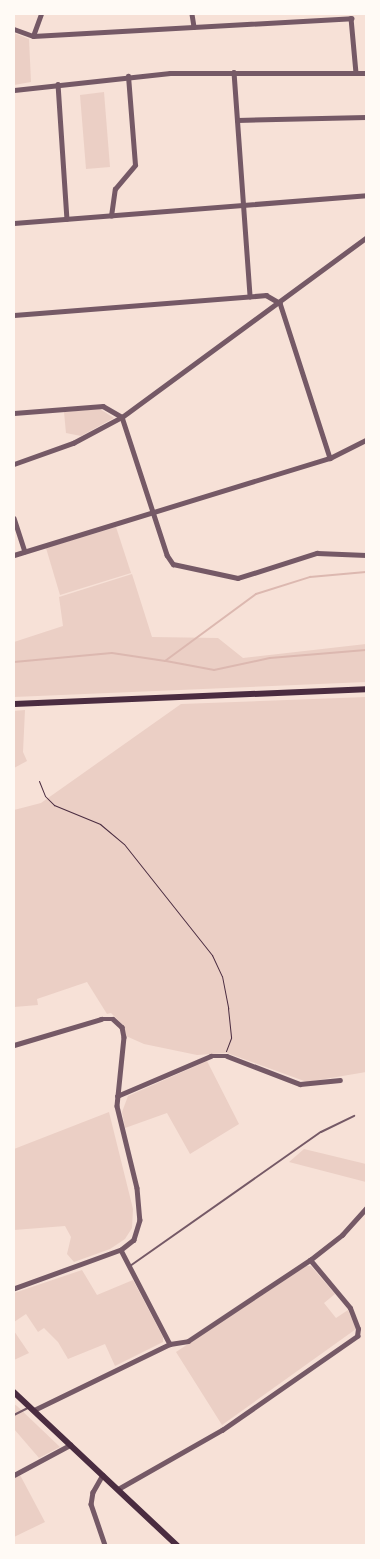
<!DOCTYPE html>
<html>
<head>
<meta charset="utf-8">
<style>
	body { margin:0 }
	#map { position:relative; width:380px; height:1559px; overflow:hidden; background:#f7e1d7; font-family:"PT Sans",sans-serif }
	div>[style] { position:absolute }
	.green>* { inset:0; background:#ebcfc5 }
	.stream>* { height:2px; margin:-1px; padding:0 1px; transform-origin:1px; border-radius:1px; background:#dcb8b0 }
	.path>* { height:1px; margin:-0.5px; padding:0 0.5px; transform-origin:0.5px; border-radius:0.5px; background:#4a2c40 }
	.service>* { height:2px; margin:-1px; padding:0 1px; transform-origin:1px; border-radius:1px; background:#755966 }
	.minor>* { height:4.5px; margin:-2.25px; padding:0 2.25px; transform-origin:2.25px; border-radius:2.25px; background:#755966 }
	.tertiary>* { height:5px; margin:-2.5px; padding:0 2.5px; transform-origin:2.5px; border-radius:2.5px; background:#755966 }
	.secondary>* { height:5.5px; margin:-2.75px; padding:0 2.75px; transform-origin:2.75px; border-radius:2.75px; background:#4a2c40 }
	.primary>* { height:6px; margin:-3px; padding:0 3px; transform-origin:3px; border-radius:3px; background:#4a2c40 }
	span { translate:-50% -50%; white-space:nowrap; text-align:center; line-height:1.15; -webkit-text-stroke:5px #fffaf5; paint-order:stroke }
	.frame { position:absolute; inset:0; border:15px solid #fffaf5; pointer-events:none }
</style>
</head>
<body>
<div id="map">
	<div class="green">
		<div style="clip-path:polygon(14px 33px,29px 39px,31px 82px,14px 85px)"></div>
		<div style="clip-path:polygon(104px 92px,110px 167px,86px 169px,80px 95px)"></div>
		<div style="clip-path:polygon(100px 409px,114px 418px,81px 436px,66px 433px,64px 412px)"></div>
		<div style="clip-path:polygon(116px 527px,131px 573px,60px 595px,46px 548px)"></div>
		<div style="clip-path:polygon(132px 574px,152px 637px,218px 638px,243px 658px,366px 644px,366px 682px,14px 697px,14px 642px,63px 626px,59px 597px)"></div>
		<div style="clip-path:polygon(366px 697px,366px 1072px,307px 1082px,227px 1053px,197px 1055px,144px 1044px,126px 1036px,124px 1026px,111px 1013px,107px 1014px,87px 982px,37px 999px,38px 1005px,14px 1007px,14px 810px,41px 803px,181px 704px)"></div>
		<div style="clip-path:polygon(25px 710px,23px 752px,27px 761px,14px 768px,14px 711px)"></div>
		<div style="clip-path:polygon(207px 1061px,239px 1124px,190px 1154px,167px 1113px,125px 1128px,122px 1112px,128px 1096px)"></div>
		<div style="clip-path:polygon(109px 1112px,133px 1209px,132px 1228px,125px 1239px,110px 1249px,74px 1262px,67px 1254px,71px 1237px,65px 1226px,14px 1230px,14px 1149px)"></div>
		<div style="clip-path:polygon(304px 1149px,366px 1164px,366px 1182px,289px 1162px)"></div>
		<div style="clip-path:polygon(306px 1266px,311px 1266px,335px 1294px,324px 1303px,336px 1318px,348px 1310px,356px 1329px,222px 1425px,176px 1352px)"></div>
		<div style="clip-path:polygon(82px 1270px,97px 1295px,133px 1280px,163px 1337px,163px 1342px,115px 1366px,105px 1344px,68px 1359px,58px 1342px,44px 1328px,38px 1332px,26px 1314px,14px 1322px,14px 1293px)"></div>
		<div style="clip-path:polygon(14px 1331px,29px 1353px,14px 1360px)"></div>
		<div style="clip-path:polygon(14px 1404px,17px 1406px,60px 1447px,39px 1458px,14px 1429px)"></div>
		<div style="clip-path:polygon(20px 1475px,45px 1522px,14px 1537px,14px 1478px)"></div>
	</div>
	<div class="stream">
		<div style="left:166px;top:661px;width:49px;rotate:10.6deg"></div>
		<div style="left:214px;top:670px;width:57px;rotate:-12.1deg"></div>
		<div style="left:270px;top:658px;width:96px;rotate:-4.8deg"></div>
		<div style="left:14px;top:662px;width:98px;rotate:-5.2deg"></div>
		<div style="left:112px;top:653px;width:54px;rotate:8.6deg"></div>
		<div style="left:165px;top:661px;width:113px;rotate:-36.4deg"></div>
		<div style="left:256px;top:594px;width:57px;rotate:-17.5deg"></div>
		<div style="left:310px;top:577px;width:56px;rotate:-5.1deg"></div>
	</div>
	<div class="path">
		<div style="left:39px;top:781px;width:16px;rotate:68deg"></div>
		<div style="left:45px;top:796px;width:13px;rotate:45deg"></div>
		<div style="left:54px;top:805px;width:50px;rotate:22.4deg"></div>
		<div style="left:100px;top:824px;width:31px;rotate:40deg"></div>
		<div style="left:124px;top:844px;width:142px;rotate:51.6deg"></div>
		<div style="left:212px;top:955px;width:23px;rotate:65deg"></div>
		<div style="left:222px;top:976px;width:33px;rotate:79deg"></div>
		<div style="left:228px;top:1008px;width:30px;rotate:84deg"></div>
		<div style="left:231px;top:1038px;width:14px;rotate:111deg"></div>
	</div>
	<div class="service">
		<div style="left:130px;top:1266px;width:233px;rotate:-35.1deg"></div>
		<div style="left:321px;top:1132px;width:37px;rotate:-26deg"></div>
		<div style="left:14px;top:1415px;width:16px;rotate:-27deg"></div>
	</div>
	<div class="minor">
		<div style="left:192px;top:14px;width:13px;rotate:81deg"></div>
		<div style="left:14px;top:29px;width:20px;rotate:20deg"></div>
		<div style="left:33px;top:36px;width:319px;rotate:-3.2deg"></div>
		<div style="left:351px;top:18px;width:55px;rotate:84.8deg"></div>
		<div style="left:33px;top:36px;width:23px;rotate:-70deg"></div>
		<div style="left:234px;top:72px;width:225px;rotate:85.9deg"></div>
		<div style="left:58px;top:84px;width:135px;rotate:86.2deg"></div>
		<div style="left:237px;top:120px;width:129px;rotate:-1.3deg"></div>
		<div style="left:111px;top:216px;width:27px;rotate:-82deg"></div>
		<div style="left:115px;top:189px;width:31px;rotate:-50deg"></div>
		<div style="left:135px;top:165px;width:89px;rotate:-94.5deg"></div>
		<div style="left:14px;top:223px;width:353px;rotate:-4.5deg"></div>
		<div style="left:280px;top:303px;width:163px;rotate:72.1deg"></div>
		<div style="left:14px;top:315px;width:253px;rotate:-4.5deg"></div>
		<div style="left:266px;top:295px;width:16px;rotate:30deg"></div>
		<div style="left:14px;top:413px;width:89px;rotate:-4.5deg"></div>
		<div style="left:103px;top:406px;width:22px;rotate:30deg"></div>
		<div style="left:122px;top:417px;width:145px;rotate:71.9deg"></div>
		<div style="left:167px;top:555px;width:11px;rotate:56deg"></div>
		<div style="left:173px;top:564px;width:66px;rotate:12.2deg"></div>
		<div style="left:238px;top:578px;width:83px;rotate:-17.6deg"></div>
		<div style="left:317px;top:553px;width:49px;rotate:2.3deg"></div>
		<div style="left:14px;top:464px;width:63px;rotate:-19.6deg"></div>
		<div style="left:73px;top:443px;width:55px;rotate:-28deg"></div>
		<div style="left:122px;top:417px;width:303px;rotate:-36.3deg"></div>
		<div style="left:14px;top:518px;width:35px;rotate:72deg"></div>
		<div style="left:14px;top:555px;width:331px;rotate:-17.1deg"></div>
		<div style="left:330px;top:458px;width:40px;rotate:-26.6deg"></div>
		<div style="left:14px;top:1045px;width:91px;rotate:-16.6deg"></div>
		<div style="left:101px;top:1019px;width:12px"></div>
		<div style="left:113px;top:1019px;width:12px;rotate:42deg"></div>
		<div style="left:122px;top:1027px;width:10px;rotate:79deg"></div>
		<div style="left:124px;top:1037px;width:69px;rotate:95.8deg"></div>
		<div style="left:117px;top:1106px;width:84px;rotate:76.3deg"></div>
		<div style="left:137px;top:1188px;width:32px;rotate:85deg"></div>
		<div style="left:140px;top:1220px;width:21px;rotate:107deg"></div>
		<div style="left:134px;top:1240px;width:16px;rotate:142deg"></div>
		<div style="left:121px;top:1250px;width:114px;rotate:160deg"></div>
		<div style="left:117px;top:1096px;width:102px;rotate:-23.1deg"></div>
		<div style="left:211px;top:1056px;width:16px"></div>
		<div style="left:227px;top:1056px;width:78px;rotate:21deg"></div>
		<div style="left:300px;top:1084px;width:40px;rotate:-5.7deg"></div>
		<div style="left:121px;top:1250px;width:106px;rotate:62.5deg"></div>
		<div style="left:34px;top:1410px;width:151px;rotate:-25.9deg"></div>
		<div style="left:170px;top:1344px;width:18px;rotate:-9deg"></div>
		<div style="left:188px;top:1341px;width:146px;rotate:-33.6deg"></div>
		<div style="left:310px;top:1260px;width:41px;rotate:-38deg"></div>
		<div style="left:342px;top:1235px;width:36px;rotate:-48deg"></div>
		<div style="left:14px;top:1475px;width:64px;rotate:-28.2deg"></div>
		<div style="left:103px;top:1475px;width:20px;rotate:120deg"></div>
		<div style="left:93px;top:1492px;width:12px;rotate:99deg"></div>
		<div style="left:91px;top:1504px;width:43px;rotate:71.1deg"></div>
		<div style="left:118px;top:1489px;width:120px;rotate:-29.6deg"></div>
		<div style="left:222px;top:1430px;width:165px;rotate:-34.8deg"></div>
		<div style="left:357px;top:1336px;width:7px;rotate:-82deg"></div>
		<div style="left:358px;top:1329px;width:22px;rotate:-111deg"></div>
		<div style="left:350px;top:1308px;width:62px;rotate:-129.8deg"></div>
	</div>
	<div class="tertiary">
		<div style="left:14px;top:90px;width:157px;rotate:-6.2deg"></div>
		<div style="left:170px;top:73px;width:196px"></div>
	</div>
	<div class="secondary">
		<div style="left:14px;top:1392px;width:224px;rotate:43.2deg"></div>
	</div>
	<div class="primary">
		<div style="left:14px;top:704px;width:352px;rotate:-2.4deg"></div>
	</div>
	<div class="frame"></div>
</div>
</body>
</html>
